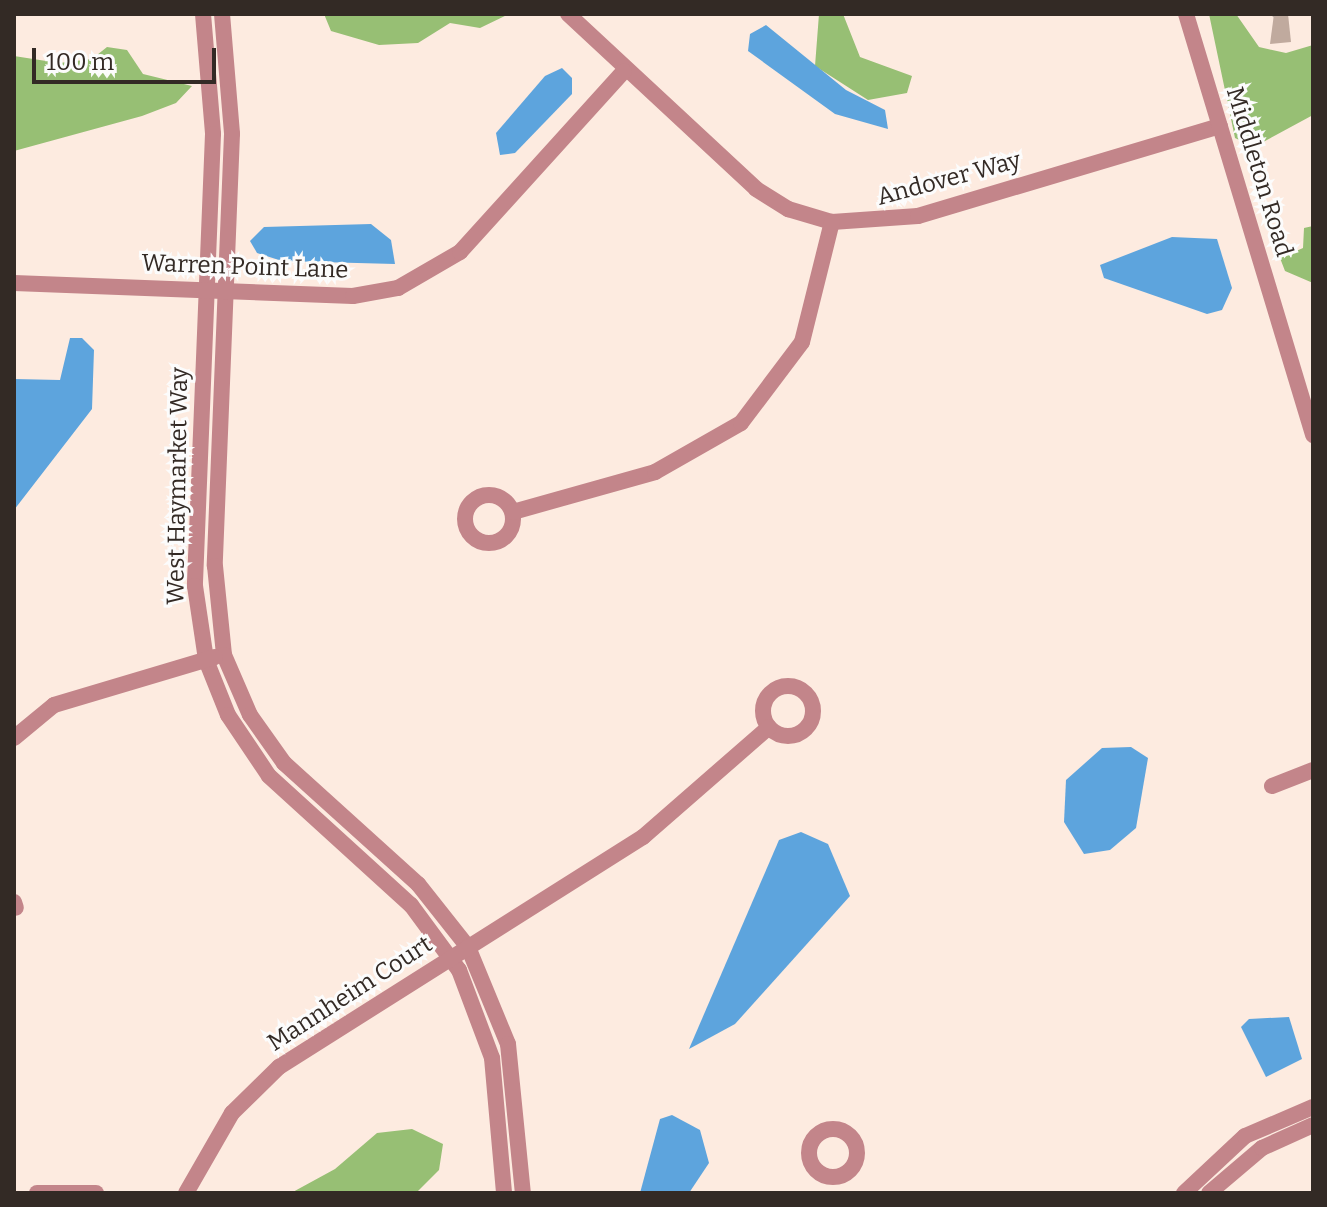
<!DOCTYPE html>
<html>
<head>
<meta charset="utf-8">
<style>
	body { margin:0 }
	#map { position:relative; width:1327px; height:1207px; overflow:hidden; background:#fdebe0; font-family:Bitter,serif }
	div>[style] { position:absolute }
	.forest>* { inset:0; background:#97bf74 }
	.water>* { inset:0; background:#5da4dd }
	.building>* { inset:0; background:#c0aa9e }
	.path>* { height:2px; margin-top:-1px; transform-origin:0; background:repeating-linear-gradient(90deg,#baaba2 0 6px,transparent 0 10px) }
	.minor>* { height:16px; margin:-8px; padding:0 8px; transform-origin:8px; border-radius:8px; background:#c3858a }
	.minor>.ring { margin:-8px; padding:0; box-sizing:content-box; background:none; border:16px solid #c3858a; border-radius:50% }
	span { translate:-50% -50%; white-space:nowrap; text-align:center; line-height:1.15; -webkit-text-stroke:6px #fcfcfc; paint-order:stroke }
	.street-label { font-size:24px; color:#332a25 }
	.frame { position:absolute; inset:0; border:16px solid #332a25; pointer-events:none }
	.scale { position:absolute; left:32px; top:48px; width:184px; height:36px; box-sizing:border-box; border:4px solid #332a25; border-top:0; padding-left:10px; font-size:24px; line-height:28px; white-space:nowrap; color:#332a25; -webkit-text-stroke:6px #fcfcfc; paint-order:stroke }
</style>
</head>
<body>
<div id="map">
	<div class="forest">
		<div style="clip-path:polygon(324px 14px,509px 14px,480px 28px,450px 23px,418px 43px,379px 45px,331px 31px)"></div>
		<div style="clip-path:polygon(819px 14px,843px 14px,860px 57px,912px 76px,907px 93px,868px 100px,815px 66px)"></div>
		<div style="clip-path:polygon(1209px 14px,1236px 14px,1259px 47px,1286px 53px,1313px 45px,1313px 115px,1254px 147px,1235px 138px)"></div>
		<div style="clip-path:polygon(107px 47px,127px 50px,143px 74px,192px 86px,176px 103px,142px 116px,14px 151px,14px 56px,59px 63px,92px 59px)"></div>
		<div style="clip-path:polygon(1313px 226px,1313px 283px,1285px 271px,1280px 258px,1303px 248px,1304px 228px)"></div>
		<div style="clip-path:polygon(412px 1129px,443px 1144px,439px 1170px,417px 1192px,291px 1193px,335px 1169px,377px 1133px)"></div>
	</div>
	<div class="water">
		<div style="clip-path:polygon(766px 25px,846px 90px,885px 110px,888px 129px,835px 114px,748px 51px,750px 34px)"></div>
		<div style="clip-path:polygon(562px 68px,572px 78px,572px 94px,515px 153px,500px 155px,496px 133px,545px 76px)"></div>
		<div style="clip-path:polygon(371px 224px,391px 240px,395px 264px,282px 261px,257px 253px,250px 241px,264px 227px)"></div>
		<div style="clip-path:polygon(1172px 237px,1217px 239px,1232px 288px,1222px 310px,1207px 314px,1104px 278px,1100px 265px)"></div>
		<div style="clip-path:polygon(70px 338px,82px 338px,94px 350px,92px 409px,14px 510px,14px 379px,60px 380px)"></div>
		<div style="clip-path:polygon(1131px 747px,1148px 758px,1136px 828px,1110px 850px,1084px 854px,1064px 822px,1066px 780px,1102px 748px)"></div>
		<div style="clip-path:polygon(801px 832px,828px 844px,850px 896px,735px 1024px,689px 1049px,779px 840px)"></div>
		<div style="clip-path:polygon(1289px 1017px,1302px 1059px,1266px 1077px,1241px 1027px,1249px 1019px)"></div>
		<div style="clip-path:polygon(672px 1115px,700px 1130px,709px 1163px,689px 1193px,640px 1193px,660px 1119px)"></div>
	</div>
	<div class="building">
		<div style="clip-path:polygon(1274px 14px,1288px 14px,1291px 42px,1270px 44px)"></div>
	</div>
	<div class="path">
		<div style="left:1271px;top:14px;width:5px;rotate:37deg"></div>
	</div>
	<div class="minor">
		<div style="left:203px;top:14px;width:120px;rotate:85.2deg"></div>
		<div style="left:213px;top:134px;width:452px;rotate:92.3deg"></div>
		<div style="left:195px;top:586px;width:75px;rotate:81.5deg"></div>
		<div style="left:206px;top:660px;width:59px;rotate:68.2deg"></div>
		<div style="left:228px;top:715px;width:73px;rotate:56.1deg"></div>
		<div style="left:269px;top:776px;width:192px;rotate:42.3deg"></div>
		<div style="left:411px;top:905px;width:81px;rotate:53.6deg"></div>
		<div style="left:459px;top:970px;width:94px;rotate:69.4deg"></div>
		<div style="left:492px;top:1058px;width:136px;rotate:84.9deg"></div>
		<div style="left:222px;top:14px;width:120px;rotate:85.2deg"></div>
		<div style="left:232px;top:134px;width:432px;rotate:92.3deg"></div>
		<div style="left:215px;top:566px;width:89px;rotate:84.2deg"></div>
		<div style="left:224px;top:655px;width:65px;rotate:66.6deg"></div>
		<div style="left:250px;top:715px;width:59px;rotate:54.7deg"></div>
		<div style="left:284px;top:763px;width:181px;rotate:42.1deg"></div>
		<div style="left:418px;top:884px;width:80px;rotate:51.6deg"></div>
		<div style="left:468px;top:947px;width:105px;rotate:67.6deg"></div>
		<div style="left:508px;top:1044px;width:150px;rotate:84.3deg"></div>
		<div style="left:568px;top:14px;width:257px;rotate:42.9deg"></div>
		<div style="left:756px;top:189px;width:38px;rotate:32deg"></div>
		<div style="left:788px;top:209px;width:46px;rotate:16.5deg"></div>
		<div style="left:832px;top:222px;width:86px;rotate:-4deg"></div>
		<div style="left:918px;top:216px;width:315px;rotate:-16.6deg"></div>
		<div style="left:1186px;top:14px;width:440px;rotate:73.2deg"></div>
		<div style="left:14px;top:283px;width:339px;rotate:2.2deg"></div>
		<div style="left:353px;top:296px;width:46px;rotate:-10.1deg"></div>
		<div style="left:398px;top:288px;width:72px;rotate:-30.1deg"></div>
		<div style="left:460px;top:252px;width:244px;rotate:-47.8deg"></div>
		<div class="ring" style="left:465px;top:495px;width:32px;height:32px"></div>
		<div style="left:513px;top:512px;width:148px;rotate:-15.7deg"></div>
		<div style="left:655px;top:472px;width:99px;rotate:-29.7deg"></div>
		<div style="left:741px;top:423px;width:101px;rotate:-53deg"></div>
		<div style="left:802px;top:342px;width:124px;rotate:-76deg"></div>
		<div class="ring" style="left:763px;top:686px;width:34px;height:34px"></div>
		<div style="left:14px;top:738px;width:52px;rotate:-39.5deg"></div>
		<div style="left:54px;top:705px;width:168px;rotate:-16.6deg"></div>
		<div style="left:1272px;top:786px;width:44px;rotate:-21.3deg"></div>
		<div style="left:14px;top:902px;width:6px;rotate:72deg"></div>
		<div class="ring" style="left:809px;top:1129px;width:32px;height:32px"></div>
		<div style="left:37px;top:1193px;width:59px"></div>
		<div style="left:186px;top:1193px;width:92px;rotate:-60.1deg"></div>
		<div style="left:232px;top:1113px;width:66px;rotate:-44.4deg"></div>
		<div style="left:279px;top:1067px;width:431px;rotate:-32.3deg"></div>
		<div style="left:643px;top:837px;width:167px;rotate:-41.1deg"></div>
		<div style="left:1184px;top:1193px;width:83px;rotate:-43.1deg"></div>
		<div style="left:1245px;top:1136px;width:74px;rotate:-23.1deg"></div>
		<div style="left:1209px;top:1193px;width:70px;rotate:-40.3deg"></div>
		<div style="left:1262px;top:1148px;width:56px;rotate:-24.3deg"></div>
	</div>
	<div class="street-label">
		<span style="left:1259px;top:172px;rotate:73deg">Middleton Road</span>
		<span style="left:949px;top:179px;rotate:-15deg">Andover Way</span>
		<span style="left:245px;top:267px;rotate:2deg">Warren Point Lane</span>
		<span style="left:178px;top:486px;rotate:-89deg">West Haymarket Way</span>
		<span style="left:350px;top:994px;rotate:-33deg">Mannheim Court</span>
	</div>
	<div class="frame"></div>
	<div class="scale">100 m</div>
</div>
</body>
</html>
